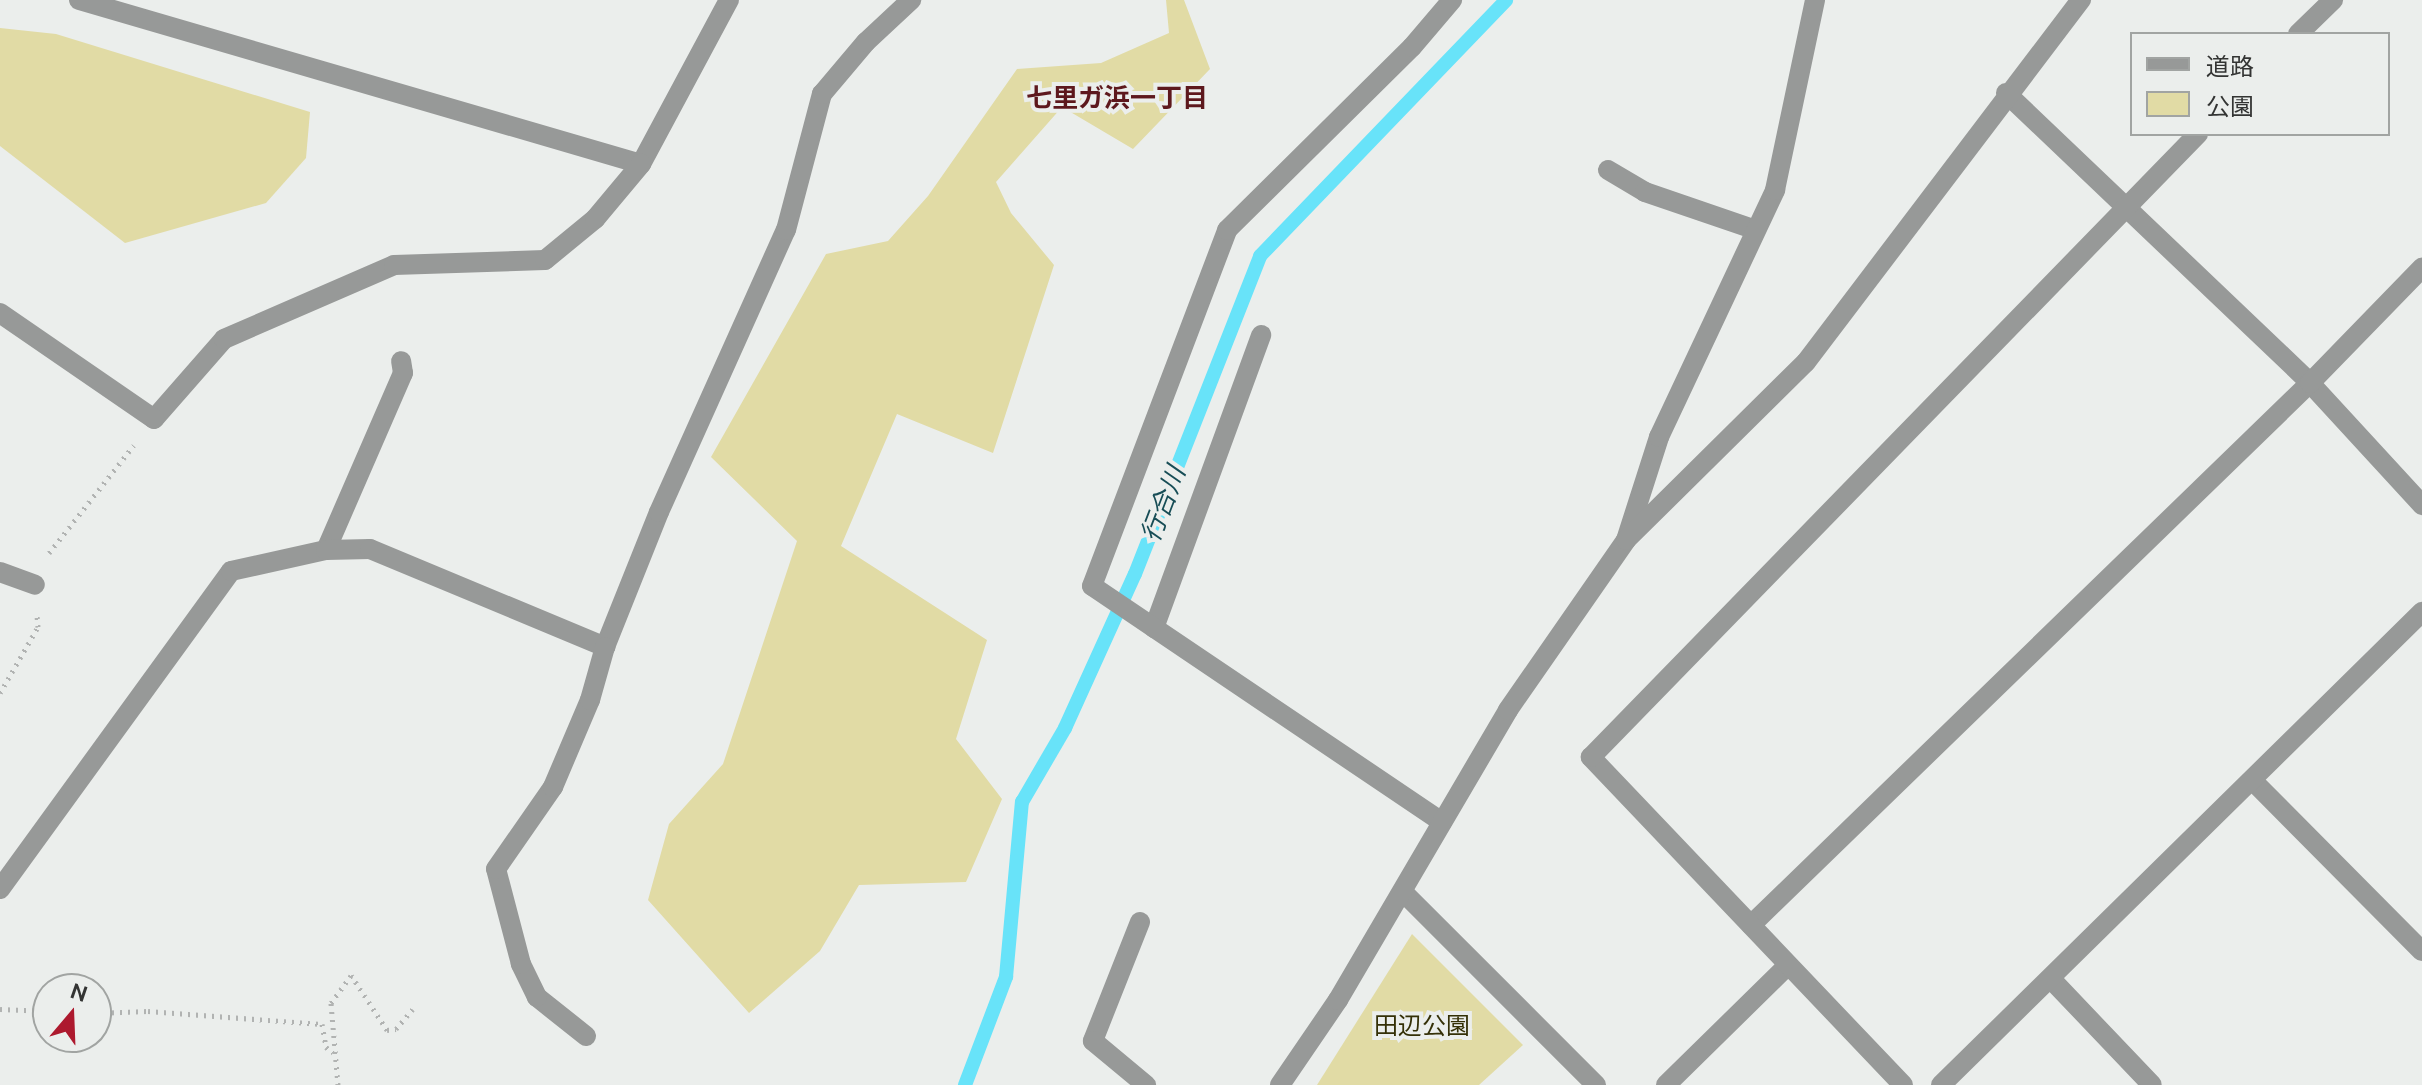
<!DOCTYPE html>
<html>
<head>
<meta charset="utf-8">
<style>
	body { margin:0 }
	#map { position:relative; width:2422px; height:1085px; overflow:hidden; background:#ebeeec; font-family:Ubuntu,"Noto Sans JP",sans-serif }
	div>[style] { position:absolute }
	.green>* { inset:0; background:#e1dba5 }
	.stream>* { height:14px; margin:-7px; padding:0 7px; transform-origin:7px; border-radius:7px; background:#68e3f9 }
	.path>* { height:5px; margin-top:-2.5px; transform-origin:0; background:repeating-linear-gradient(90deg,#b1b3b2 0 2px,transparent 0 8px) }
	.service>* { height:20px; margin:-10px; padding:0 10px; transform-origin:10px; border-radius:10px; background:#979998 }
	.minor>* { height:20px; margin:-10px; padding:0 10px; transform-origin:10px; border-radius:10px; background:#979998 }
	.tertiary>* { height:20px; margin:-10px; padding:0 10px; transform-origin:10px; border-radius:10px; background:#979998 }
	span { translate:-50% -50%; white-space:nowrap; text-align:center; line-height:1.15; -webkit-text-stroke:8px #ebeeec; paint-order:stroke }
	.park-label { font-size:24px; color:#343007 }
	.neighbourhood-label { font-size:26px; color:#5d181d; font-weight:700 }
	.water-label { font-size:26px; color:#174d56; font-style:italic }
	.legend { position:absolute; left:2130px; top:32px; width:260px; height:104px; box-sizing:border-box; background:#ebeeec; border:2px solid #a1a4a2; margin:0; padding:10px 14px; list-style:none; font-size:24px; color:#333433 }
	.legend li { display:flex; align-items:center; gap:16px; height:40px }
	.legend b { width:40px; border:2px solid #a1a4a2 }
	.north { position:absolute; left:32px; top:973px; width:80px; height:80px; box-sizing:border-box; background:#ebeeec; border:2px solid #a1a4a2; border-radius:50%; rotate:19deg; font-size:22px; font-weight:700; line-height:32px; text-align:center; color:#333433 }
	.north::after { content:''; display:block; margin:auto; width:28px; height:36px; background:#ad192e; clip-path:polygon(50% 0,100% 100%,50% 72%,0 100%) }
</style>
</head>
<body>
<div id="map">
	<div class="green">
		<div style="clip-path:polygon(1166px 0,1184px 0,1210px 69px,1133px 149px,1062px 107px,996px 182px,1011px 213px,1054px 265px,993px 453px,897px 414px,841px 546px,987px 640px,956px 739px,1002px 799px,966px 882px,859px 885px,820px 951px,749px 1013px,648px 900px,669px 824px,723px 764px,797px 541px,711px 457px,826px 254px,888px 241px,928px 196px,1017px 69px,1101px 63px,1169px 33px)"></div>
		<div style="clip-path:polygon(0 28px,56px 34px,310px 112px,306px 158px,266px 203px,125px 243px,0 146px)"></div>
		<div style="clip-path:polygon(1412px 934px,1523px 1045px,1479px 1085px,1317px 1085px)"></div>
	</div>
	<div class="stream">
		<div style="left:965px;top:1085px;width:116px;rotate:-69.2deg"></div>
		<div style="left:1006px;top:977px;width:176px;rotate:-84.8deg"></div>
		<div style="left:1022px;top:802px;width:86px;rotate:-59.8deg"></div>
		<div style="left:1065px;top:728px;width:169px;rotate:-65.6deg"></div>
		<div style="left:1135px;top:574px;width:342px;rotate:-68.5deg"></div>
		<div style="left:1260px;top:256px;width:355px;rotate:-46.1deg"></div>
	</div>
	<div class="path">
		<div style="left:49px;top:553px;width:137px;rotate:-51.8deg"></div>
		<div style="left:0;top:693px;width:76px;rotate:-60.1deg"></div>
		<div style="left:38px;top:627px;width:11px;rotate:-95deg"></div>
		<div style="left:0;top:1009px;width:48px;rotate:2.4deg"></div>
		<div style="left:96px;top:1013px;width:52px;rotate:-2.2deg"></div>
		<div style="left:148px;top:1011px;width:174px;rotate:4.3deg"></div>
		<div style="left:322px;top:1024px;width:23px;rotate:80deg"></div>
		<div style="left:326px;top:1047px;width:9px;rotate:41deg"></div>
		<div style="left:338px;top:1085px;width:82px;rotate:-94.9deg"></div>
		<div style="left:331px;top:1003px;width:34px;rotate:-54deg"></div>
		<div style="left:351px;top:975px;width:66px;rotate:56.8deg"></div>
		<div style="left:387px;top:1030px;width:9px;rotate:-6deg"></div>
		<div style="left:396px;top:1029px;width:26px;rotate:-50deg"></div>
	</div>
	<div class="service">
		<div style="left:1608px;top:170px;width:43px;rotate:30.7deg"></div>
		<div style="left:1645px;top:192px;width:117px;rotate:18.9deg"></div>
		<div style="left:154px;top:419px;width:106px;rotate:-48.8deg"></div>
		<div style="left:224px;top:339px;width:185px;rotate:-23.5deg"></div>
		<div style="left:326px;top:550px;width:193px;rotate:-66.5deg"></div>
		<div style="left:403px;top:373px;width:12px;rotate:-99deg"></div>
		<div style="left:1154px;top:628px;width:312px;rotate:-69.9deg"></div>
	</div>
	<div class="minor">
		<div style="left:79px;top:0;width:585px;rotate:16.27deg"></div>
		<div style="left:641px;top:164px;width:186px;rotate:-61.8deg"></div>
		<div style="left:2298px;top:34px;width:49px;rotate:-44.2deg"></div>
		<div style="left:2006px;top:93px;width:420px;rotate:43.6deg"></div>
		<div style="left:2310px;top:383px;width:166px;rotate:47.4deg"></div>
		<div style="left:394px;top:265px;width:151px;rotate:-1.9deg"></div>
		<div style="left:545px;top:260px;width:65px;rotate:-39.4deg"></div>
		<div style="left:595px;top:219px;width:72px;rotate:-50.1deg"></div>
		<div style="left:0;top:313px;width:187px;rotate:34.5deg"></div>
		<div style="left:1626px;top:540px;width:108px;rotate:-72.2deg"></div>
		<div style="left:1659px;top:437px;width:273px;rotate:-64.8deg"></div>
		<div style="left:1775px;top:190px;width:194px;rotate:-78.1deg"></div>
		<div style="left:0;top:572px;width:37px;rotate:20deg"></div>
		<div style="left:2254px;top:782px;width:238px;rotate:45.2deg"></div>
		<div style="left:1442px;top:822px;width:422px;rotate:-146deg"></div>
		<div style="left:1092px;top:586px;width:381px;rotate:-69.2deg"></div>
		<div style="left:1227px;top:230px;width:260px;rotate:-44.7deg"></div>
		<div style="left:1412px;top:47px;width:62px;rotate:-49.6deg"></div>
		<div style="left:0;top:889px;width:393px;rotate:-54deg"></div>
		<div style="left:231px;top:571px;width:97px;rotate:-12.5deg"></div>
		<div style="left:326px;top:550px;width:44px;rotate:-1.3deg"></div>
		<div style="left:370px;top:549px;width:255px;rotate:22.6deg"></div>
		<div style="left:605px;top:647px;width:145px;rotate:-68.2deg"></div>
		<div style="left:659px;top:512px;width:309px;rotate:-65.8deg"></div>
		<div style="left:786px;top:230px;width:141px;rotate:-75.2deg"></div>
		<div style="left:822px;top:94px;width:68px;rotate:-49.8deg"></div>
		<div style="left:866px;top:42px;width:62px;rotate:-43deg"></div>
		<div style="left:1403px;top:892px;width:273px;rotate:45deg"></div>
		<div style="left:1140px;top:922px;width:128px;rotate:111.6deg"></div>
		<div style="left:1093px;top:1041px;width:69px;rotate:39.7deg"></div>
		<div style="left:1751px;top:925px;width:779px;rotate:-44.12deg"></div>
		<div style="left:2310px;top:383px;width:161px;rotate:-45.8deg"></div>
		<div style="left:2051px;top:979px;width:146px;rotate:46.4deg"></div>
		<div style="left:586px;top:1036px;width:63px;rotate:-141.5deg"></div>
		<div style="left:537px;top:997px;width:37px;rotate:-116deg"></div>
		<div style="left:521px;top:964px;width:98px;rotate:-104.7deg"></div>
		<div style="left:496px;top:869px;width:100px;rotate:-55.2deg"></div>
		<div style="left:553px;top:787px;width:95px;rotate:-67deg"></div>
		<div style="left:590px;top:700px;width:55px;rotate:-74.2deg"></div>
		<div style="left:1666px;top:1085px;width:170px;rotate:-44.5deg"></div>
		<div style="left:1903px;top:1085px;width:453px;rotate:-133.6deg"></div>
		<div style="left:1591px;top:757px;width:870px;rotate:-45.75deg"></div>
		<div style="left:1941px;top:1085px;width:675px;rotate:-44.52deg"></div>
	</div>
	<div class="tertiary">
		<div style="left:1280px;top:1085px;width:103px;rotate:-55.7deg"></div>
		<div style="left:1338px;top:1000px;width:336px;rotate:-59.6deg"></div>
		<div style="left:1508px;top:710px;width:207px;rotate:-55.2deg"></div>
		<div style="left:1626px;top:540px;width:253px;rotate:-44.7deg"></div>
		<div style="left:1806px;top:362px;width:455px;rotate:-52.8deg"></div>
	</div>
	<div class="park-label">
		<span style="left:1422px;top:1026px">田辺公園</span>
	</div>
	<div class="neighbourhood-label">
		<span style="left:1117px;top:98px">七里ガ浜一丁目</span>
	</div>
	<div class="water-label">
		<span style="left:1163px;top:504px;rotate:-69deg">行合川</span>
	</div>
	<ul class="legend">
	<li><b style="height:10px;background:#979998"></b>道路</li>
	<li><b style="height:22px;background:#e1dba5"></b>公園</li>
	</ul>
	<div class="north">N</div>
</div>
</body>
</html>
